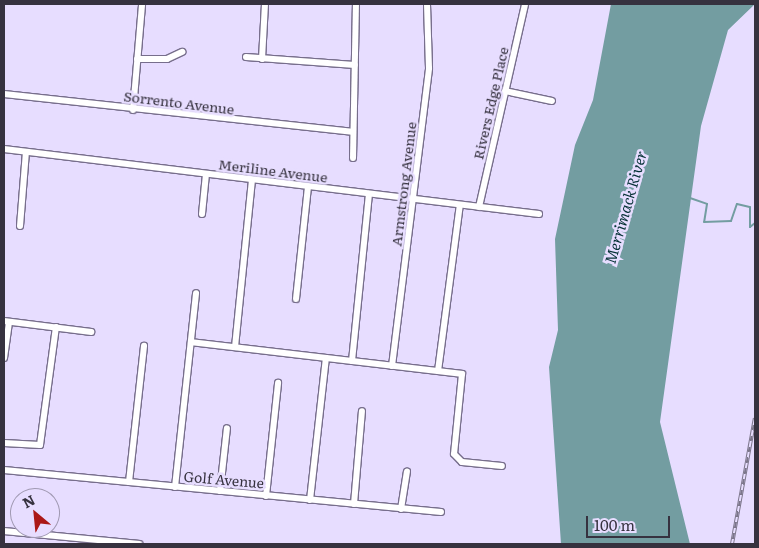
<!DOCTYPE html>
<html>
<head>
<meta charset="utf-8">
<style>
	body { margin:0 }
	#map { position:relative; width:759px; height:548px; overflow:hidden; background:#e7ddff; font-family:Literata,serif }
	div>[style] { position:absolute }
	.water>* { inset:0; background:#739da1 }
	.stream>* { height:2px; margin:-1px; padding:0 1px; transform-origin:1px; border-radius:1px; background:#739da1 }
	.roads { filter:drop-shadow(1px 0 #776e8c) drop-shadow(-1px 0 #776e8c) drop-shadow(0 1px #776e8c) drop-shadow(0 -1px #776e8c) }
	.minor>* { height:6px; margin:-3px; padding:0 3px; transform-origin:3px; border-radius:3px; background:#fff }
	.rail>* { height:4px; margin-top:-2px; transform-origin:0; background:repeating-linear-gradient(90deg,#e7ddff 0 5.5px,#7c768b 0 11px); box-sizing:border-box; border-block:1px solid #7c768b }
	span { translate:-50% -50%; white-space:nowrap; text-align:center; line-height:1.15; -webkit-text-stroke:5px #e7ddff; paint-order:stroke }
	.street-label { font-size:14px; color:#36323f }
	.water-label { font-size:15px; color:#053135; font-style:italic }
	.frame { position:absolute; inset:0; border:5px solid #36323f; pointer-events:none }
	.north { position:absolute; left:10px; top:488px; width:50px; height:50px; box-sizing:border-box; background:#e7ddff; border:1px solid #a099b2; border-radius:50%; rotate:332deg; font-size:14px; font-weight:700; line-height:20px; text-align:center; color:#36323f }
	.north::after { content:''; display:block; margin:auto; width:18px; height:22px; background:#ab1817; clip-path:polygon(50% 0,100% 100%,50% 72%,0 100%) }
	.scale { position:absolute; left:586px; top:516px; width:84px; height:22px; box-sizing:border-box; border:2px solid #36323f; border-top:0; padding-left:6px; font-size:15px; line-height:18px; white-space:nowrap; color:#36323f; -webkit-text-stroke:4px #e7ddff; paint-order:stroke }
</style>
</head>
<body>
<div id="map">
	<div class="water">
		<div style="clip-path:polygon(611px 4px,755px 4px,728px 30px,701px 126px,660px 422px,690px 544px,561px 544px,549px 367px,558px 330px,555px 239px,575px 145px,593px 100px)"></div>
	</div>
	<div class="stream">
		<div style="left:690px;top:198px;width:18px;rotate:19deg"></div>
		<div style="left:707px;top:204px;width:18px;rotate:99deg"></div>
		<div style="left:704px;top:222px;width:27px;rotate:-2deg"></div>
		<div style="left:731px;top:221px;width:18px;rotate:-71deg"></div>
		<div style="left:737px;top:204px;width:13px;rotate:13deg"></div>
		<div style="left:750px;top:207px;width:20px;rotate:90deg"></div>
		<div style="left:750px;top:227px;width:6px;rotate:-39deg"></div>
	</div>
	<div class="roads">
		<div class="minor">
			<div style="left:246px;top:57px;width:109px;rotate:4.2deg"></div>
			<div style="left:137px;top:59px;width:30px"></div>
			<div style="left:167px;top:59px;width:17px;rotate:-25deg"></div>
			<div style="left:262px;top:59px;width:55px;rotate:-86.9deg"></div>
			<div style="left:505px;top:91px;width:48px;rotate:12deg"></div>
			<div style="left:4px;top:94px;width:350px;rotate:6.2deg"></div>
			<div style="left:133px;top:110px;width:106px;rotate:-85.1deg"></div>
			<div style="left:4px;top:149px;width:539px;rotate:6.93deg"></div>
			<div style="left:353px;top:158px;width:154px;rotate:-88.9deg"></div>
			<div style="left:479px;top:207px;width:208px;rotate:-77.2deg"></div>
			<div style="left:202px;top:214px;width:40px;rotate:-84.3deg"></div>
			<div style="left:20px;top:226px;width:74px;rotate:-85.4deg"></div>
			<div style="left:296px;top:299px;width:113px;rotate:-83.9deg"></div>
			<div style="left:4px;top:321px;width:88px;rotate:7.2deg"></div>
			<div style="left:191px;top:342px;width:273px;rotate:6.7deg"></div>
			<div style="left:462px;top:374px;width:80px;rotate:95.7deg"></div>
			<div style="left:454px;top:454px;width:11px;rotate:45deg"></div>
			<div style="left:462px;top:462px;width:40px;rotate:5.7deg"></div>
			<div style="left:235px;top:347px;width:168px;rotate:-84.2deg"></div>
			<div style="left:4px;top:358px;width:36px;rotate:-82deg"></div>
			<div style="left:352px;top:361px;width:168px;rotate:-84.2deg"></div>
			<div style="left:392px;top:366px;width:300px;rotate:-82.9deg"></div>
			<div style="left:429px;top:68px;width:64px;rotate:-91.8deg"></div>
			<div style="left:438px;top:371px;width:167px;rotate:-82.5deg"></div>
			<div style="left:4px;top:443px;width:36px;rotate:3deg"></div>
			<div style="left:40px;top:445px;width:119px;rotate:-82.3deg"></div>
			<div style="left:4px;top:470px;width:439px;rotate:5.5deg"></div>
			<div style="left:129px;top:482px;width:137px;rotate:-83.7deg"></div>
			<div style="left:175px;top:487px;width:195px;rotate:-83.8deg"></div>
			<div style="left:220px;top:491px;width:63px;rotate:-83.7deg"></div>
			<div style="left:266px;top:496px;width:114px;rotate:-83.9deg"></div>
			<div style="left:310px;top:500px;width:143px;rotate:-83.6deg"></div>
			<div style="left:354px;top:504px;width:93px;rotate:-85.1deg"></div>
			<div style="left:401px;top:509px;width:38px;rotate:-81deg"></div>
			<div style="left:4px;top:531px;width:136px;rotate:5.5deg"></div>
		</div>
	</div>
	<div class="rail">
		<div style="left:732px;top:544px;width:128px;rotate:-79.7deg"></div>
	</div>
	<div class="street-label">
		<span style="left:179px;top:102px;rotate:7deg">Sorrento Avenue</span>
		<span style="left:490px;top:103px;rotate:-77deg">Rivers Edge Place</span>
		<span style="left:273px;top:170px;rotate:7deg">Meriline Avenue</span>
		<span style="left:403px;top:184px;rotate:-83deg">Armstrong Avenue</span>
		<span style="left:224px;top:479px;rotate:5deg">Golf Avenue</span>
	</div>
	<div class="water-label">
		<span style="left:625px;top:207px;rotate:-74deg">Merrimack River</span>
	</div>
	<div class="frame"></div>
	<div class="north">N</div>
	<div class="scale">100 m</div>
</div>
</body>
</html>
